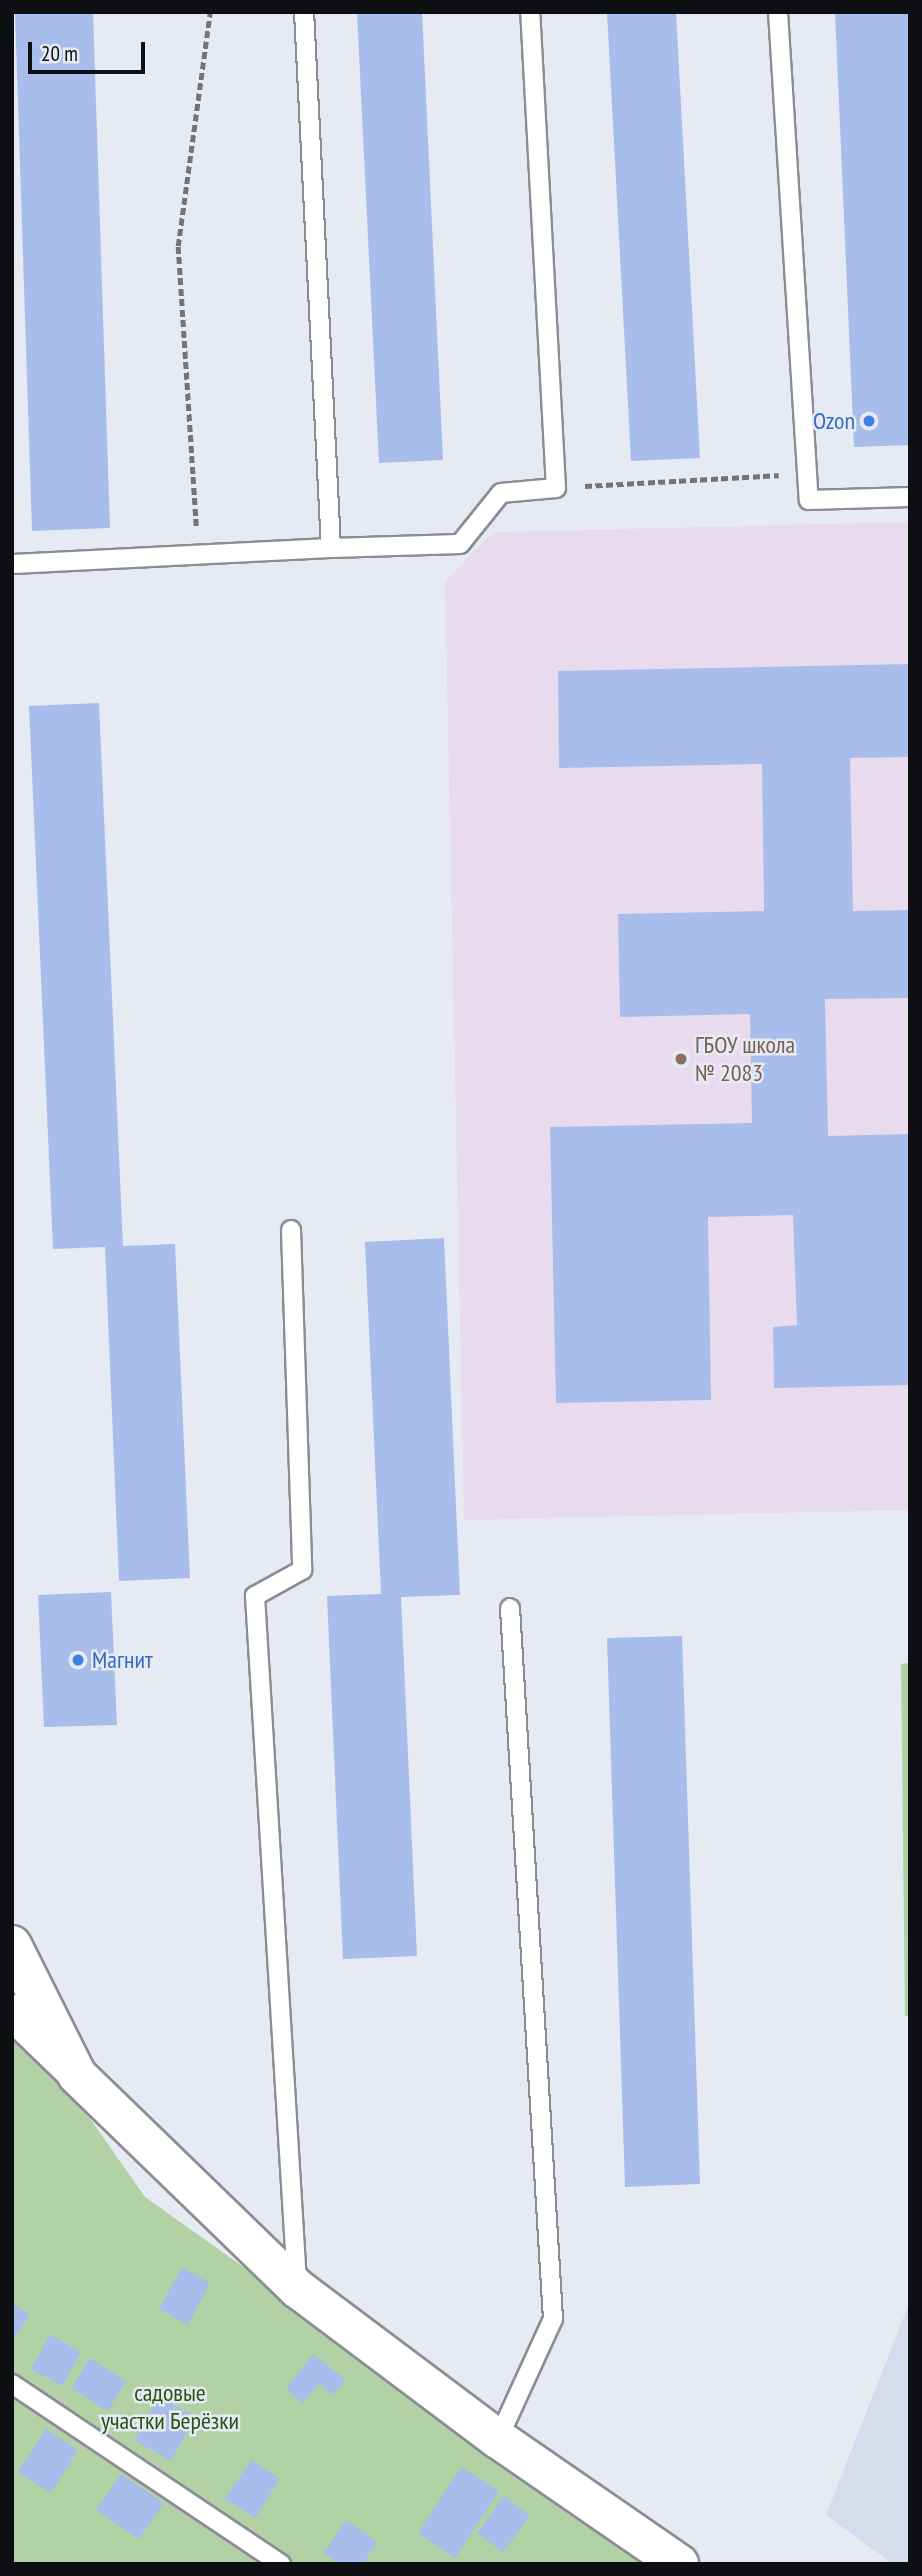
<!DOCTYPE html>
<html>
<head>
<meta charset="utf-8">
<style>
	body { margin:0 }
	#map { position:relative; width:922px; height:2576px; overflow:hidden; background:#e6eaf3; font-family:"PT Sans Narrow",sans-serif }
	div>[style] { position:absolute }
	.built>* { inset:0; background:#d5dceb }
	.education>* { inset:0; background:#e9dbee }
	.green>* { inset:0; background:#b2d1a4 }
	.building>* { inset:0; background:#a8bdec }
	.path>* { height:4.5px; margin-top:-2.25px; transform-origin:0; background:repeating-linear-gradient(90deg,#71747a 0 7px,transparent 0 10.5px) }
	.roads { filter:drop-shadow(2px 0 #8a8d95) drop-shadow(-2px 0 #8a8d95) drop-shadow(0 2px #8a8d95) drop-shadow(0 -2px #8a8d95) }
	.service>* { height:18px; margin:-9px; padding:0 9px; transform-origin:9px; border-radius:9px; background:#fff }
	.minor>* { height:35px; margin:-17.5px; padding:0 17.5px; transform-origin:17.5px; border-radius:17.5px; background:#fff }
	.tertiary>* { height:38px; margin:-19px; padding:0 19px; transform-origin:19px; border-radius:19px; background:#fff }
	.dots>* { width:19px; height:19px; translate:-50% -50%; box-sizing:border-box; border:4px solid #e6eaf3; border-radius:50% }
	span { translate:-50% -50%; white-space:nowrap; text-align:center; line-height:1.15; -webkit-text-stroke:5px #e6eaf3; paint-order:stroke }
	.shop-label { font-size:24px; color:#366cbe }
	.right { translate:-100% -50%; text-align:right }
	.left { translate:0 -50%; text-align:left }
	.education-label { font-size:24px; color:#785e54 }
	.park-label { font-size:24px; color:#295113 }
	.frame { position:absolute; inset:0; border:14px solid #0d0f12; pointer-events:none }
	.scale { position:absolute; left:28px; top:42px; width:117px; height:32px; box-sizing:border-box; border:4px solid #0d0f12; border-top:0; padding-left:9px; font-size:21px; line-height:24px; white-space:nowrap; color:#0d0f12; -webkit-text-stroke:5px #e6eaf3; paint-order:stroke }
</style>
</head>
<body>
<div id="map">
	<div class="built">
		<div style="clip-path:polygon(910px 2301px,910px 2564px,893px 2564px,826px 2515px)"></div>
	</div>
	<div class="education">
		<div style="clip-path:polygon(910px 522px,910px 1510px,464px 1520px,445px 581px,493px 532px)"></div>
	</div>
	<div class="green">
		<div style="clip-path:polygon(910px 1663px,910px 2016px,905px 2016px,901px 1664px)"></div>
		<div style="clip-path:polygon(12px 2032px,51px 2063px,145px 2197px,660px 2564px,12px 2564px)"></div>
	</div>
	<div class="building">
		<div style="clip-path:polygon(15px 12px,93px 12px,110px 528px,32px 531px)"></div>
		<div style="clip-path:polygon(357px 12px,422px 12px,443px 460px,379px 463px)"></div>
		<div style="clip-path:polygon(607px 12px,676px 12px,700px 458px,631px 461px)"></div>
		<div style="clip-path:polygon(835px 12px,910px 12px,910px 445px,854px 447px)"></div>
		<div style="clip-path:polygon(910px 664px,910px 757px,850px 758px,853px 911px,910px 910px,910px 998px,825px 999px,828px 1136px,910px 1134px,910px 1385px,774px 1388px,773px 1327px,797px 1325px,793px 1215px,708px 1217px,711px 1400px,556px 1403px,550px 1127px,752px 1123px,750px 1014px,620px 1017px,618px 914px,764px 911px,762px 764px,559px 768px,558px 671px)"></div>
		<div style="clip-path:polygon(99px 703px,123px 1246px,175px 1244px,190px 1578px,119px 1581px,105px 1247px,53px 1249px,29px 706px)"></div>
		<div style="clip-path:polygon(444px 1238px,460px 1595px,401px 1597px,417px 1956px,343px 1959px,327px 1596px,381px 1594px,365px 1242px)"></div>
		<div style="clip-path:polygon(111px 1592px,117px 1725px,44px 1727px,38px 1595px)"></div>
		<div style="clip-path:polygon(682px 1636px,700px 2184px,625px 2187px,607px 1638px)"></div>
		<div style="clip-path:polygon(182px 2267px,210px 2283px,188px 2325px,159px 2309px)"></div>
		<div style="clip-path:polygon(12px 2303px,30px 2315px,12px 2341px)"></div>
		<div style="clip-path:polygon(50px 2335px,81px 2352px,62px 2386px,31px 2369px)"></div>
		<div style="clip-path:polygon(313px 2354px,346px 2380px,333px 2395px,319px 2383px,303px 2403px,286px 2389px)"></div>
		<div style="clip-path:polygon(90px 2358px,126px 2381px,108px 2411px,71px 2388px)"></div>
		<div style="clip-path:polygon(159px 2397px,195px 2417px,171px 2461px,134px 2440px)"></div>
		<div style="clip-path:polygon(46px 2429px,78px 2450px,51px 2493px,18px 2472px)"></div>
		<div style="clip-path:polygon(251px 2460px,280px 2479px,255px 2518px,225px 2499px)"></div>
		<div style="clip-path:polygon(461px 2467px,499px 2491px,455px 2558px,418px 2533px)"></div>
		<div style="clip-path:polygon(121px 2474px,164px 2503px,139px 2539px,96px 2510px)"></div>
		<div style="clip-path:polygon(504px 2496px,530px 2516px,503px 2552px,477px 2533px)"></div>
		<div style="clip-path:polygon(346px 2520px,377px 2542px,363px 2564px,340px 2564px,324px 2553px)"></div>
	</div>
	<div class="path">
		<div style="left:585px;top:486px;width:194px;rotate:-3.2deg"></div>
		<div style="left:196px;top:526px;width:281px;rotate:-93.7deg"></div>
		<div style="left:178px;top:246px;width:236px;rotate:-82.2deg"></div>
	</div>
	<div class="roads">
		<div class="service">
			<div style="left:778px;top:12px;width:489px;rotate:86.4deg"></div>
			<div style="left:809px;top:500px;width:101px;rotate:-1.7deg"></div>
			<div style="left:331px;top:548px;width:129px;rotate:-1.8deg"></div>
			<div style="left:460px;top:544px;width:65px;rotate:-51.2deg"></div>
			<div style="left:501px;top:493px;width:55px;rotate:-5.2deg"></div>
			<div style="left:556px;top:488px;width:477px;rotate:-93.1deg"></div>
			<div style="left:12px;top:564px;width:319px;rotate:-2.9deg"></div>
			<div style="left:331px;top:548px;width:537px;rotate:-92.88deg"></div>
			<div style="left:291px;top:1230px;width:340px;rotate:88.1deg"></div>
			<div style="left:302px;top:1570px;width:54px;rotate:151deg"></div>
			<div style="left:255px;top:1596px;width:687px;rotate:86.5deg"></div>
			<div style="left:12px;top:2384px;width:324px;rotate:33.8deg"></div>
			<div style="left:498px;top:2439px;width:132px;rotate:-65.4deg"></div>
			<div style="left:553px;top:2319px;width:712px;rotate:-93.46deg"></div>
		</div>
		<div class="minor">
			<div style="left:12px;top:2012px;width:81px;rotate:44deg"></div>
		</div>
		<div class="tertiary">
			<div style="left:12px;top:1945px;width:145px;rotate:63.4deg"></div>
			<div style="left:77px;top:2075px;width:308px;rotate:44.1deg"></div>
			<div style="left:298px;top:2289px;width:250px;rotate:36.9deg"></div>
			<div style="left:498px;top:2439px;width:220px;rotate:34.6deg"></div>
		</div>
	</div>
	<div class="dots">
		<div style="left:869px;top:421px;background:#3f7fe0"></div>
		<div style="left:681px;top:1059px;background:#8d6e63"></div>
		<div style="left:78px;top:1660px;background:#3f7fe0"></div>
	</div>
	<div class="shop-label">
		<span class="right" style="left:855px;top:421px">Ozon</span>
		<span class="left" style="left:92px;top:1660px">Магнит</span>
	</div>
	<div class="education-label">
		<span class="left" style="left:695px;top:1059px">ГБОУ школа<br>№ 2083</span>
	</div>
	<div class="park-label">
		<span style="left:170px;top:2407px">садовые<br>участки Берёзки</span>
	</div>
	<div class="frame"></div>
	<div class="scale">20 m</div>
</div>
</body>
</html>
